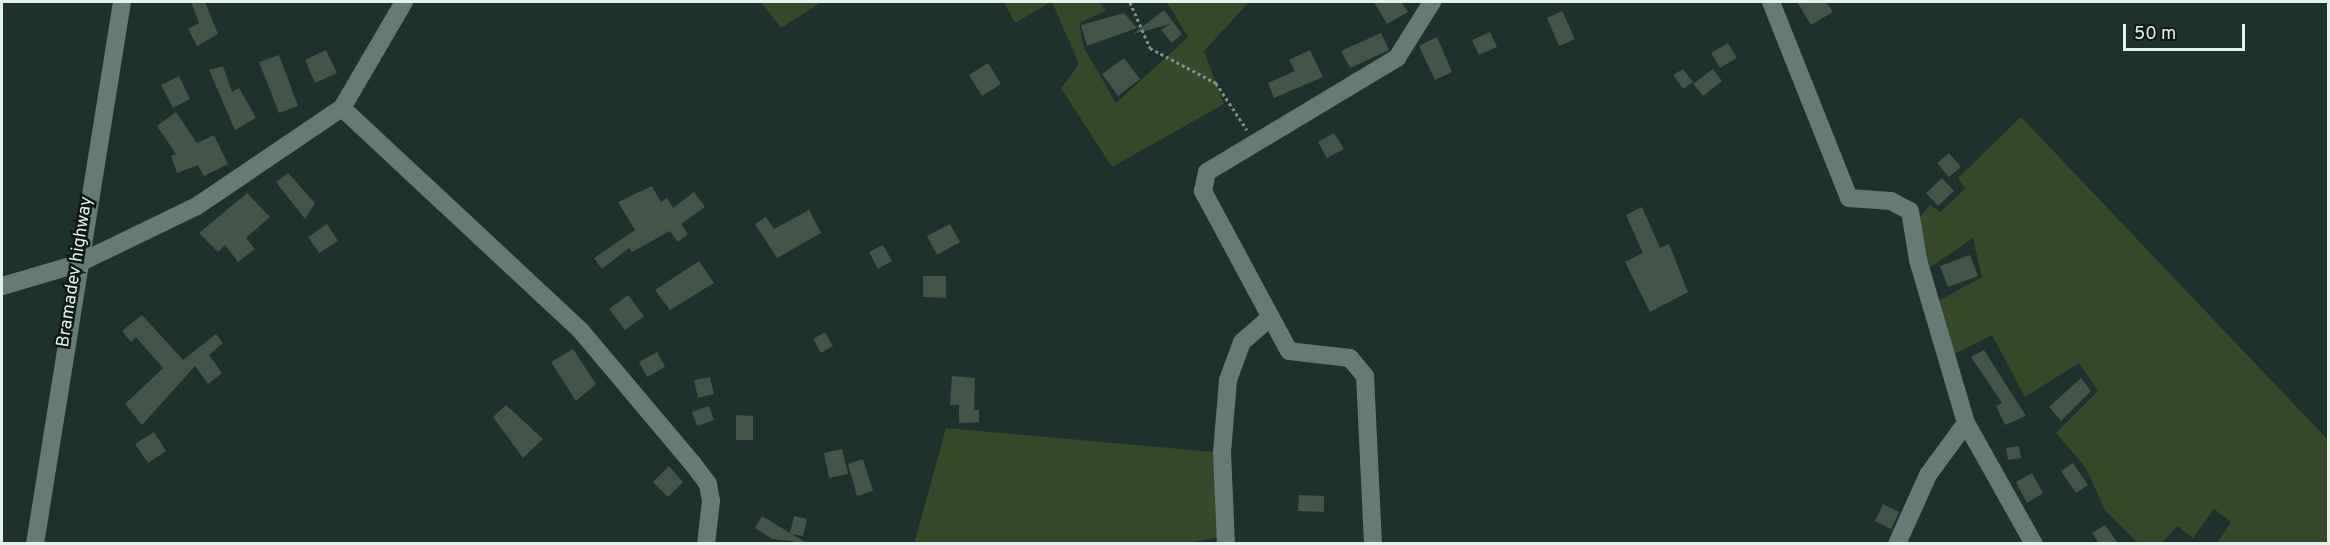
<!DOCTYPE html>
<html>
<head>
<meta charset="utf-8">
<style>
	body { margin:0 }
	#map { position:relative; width:2330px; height:545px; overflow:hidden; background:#1d322d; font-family:Overpass,sans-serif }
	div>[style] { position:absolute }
	.green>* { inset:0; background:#364929 }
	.building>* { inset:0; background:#435448 }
	.path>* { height:3px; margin-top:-1.5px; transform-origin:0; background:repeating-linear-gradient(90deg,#82938f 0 3px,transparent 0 6px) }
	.minor>* { height:18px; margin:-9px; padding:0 9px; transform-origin:9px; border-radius:9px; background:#647c75 }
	span { translate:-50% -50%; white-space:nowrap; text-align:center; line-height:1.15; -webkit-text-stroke:5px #0e1815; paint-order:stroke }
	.street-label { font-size:18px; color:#e4f1ed }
	.frame { position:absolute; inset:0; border:3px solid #e4f1ed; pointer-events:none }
	.scale { position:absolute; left:2123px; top:24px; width:122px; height:27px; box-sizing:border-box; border:3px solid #e4f1ed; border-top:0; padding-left:8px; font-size:18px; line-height:21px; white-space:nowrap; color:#e4f1ed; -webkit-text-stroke:4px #0e1815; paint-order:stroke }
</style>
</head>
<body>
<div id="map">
	<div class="green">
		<div style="clip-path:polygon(761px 2px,822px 2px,781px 28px)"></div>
		<div style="clip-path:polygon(1004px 2px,1051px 2px,1015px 23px)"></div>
		<div style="clip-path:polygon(1052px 2px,1100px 2px,1106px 11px,1079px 23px,1084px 48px,1116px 103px,1188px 37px,1167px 2px,1249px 2px,1204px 51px,1224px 104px,1112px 167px,1061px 88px,1079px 64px)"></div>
		<div style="clip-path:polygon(2021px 117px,2328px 440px,2328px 539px,2323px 544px,2217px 543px,2231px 522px,2214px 509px,2193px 538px,2177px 526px,2162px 543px,2138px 543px,2105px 510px,2086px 468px,2056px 433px,2098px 391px,2079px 363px,2025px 397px,1992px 335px,1954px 354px,1935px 303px,1982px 277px,1973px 238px,1928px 269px,1919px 218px,1930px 205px,1940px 212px,1965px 189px,1958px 178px)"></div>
		<div style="clip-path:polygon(946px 428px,1214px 452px,1220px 537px,1182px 544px,914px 544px)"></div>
	</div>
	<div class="building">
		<div style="clip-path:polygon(191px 2px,205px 2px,218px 34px,197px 46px,188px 29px,199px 23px)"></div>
		<div style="clip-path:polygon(1374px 2px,1401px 2px,1408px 12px,1387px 24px)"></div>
		<div style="clip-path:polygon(1797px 2px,1826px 2px,1833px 12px,1811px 25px)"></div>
		<div style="clip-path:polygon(1164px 10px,1182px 34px,1172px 43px,1161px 30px,1170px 24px,1133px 34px)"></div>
		<div style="clip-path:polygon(1562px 11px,1575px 39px,1559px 46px,1547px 18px)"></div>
		<div style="clip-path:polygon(1124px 13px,1137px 28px,1087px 46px,1081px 25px)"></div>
		<div style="clip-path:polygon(1490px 32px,1497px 47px,1479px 55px,1472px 40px)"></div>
		<div style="clip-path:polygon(1381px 33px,1389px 50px,1350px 68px,1341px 51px)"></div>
		<div style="clip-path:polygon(1437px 37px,1452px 72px,1435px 80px,1419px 46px)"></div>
		<div style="clip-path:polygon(1728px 43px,1737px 58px,1720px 68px,1711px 53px)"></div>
		<div style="clip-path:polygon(326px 50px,337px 73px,315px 83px,305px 60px)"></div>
		<div style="clip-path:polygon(1310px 50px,1323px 77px,1274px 98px,1268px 83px,1295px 71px,1289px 60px)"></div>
		<div style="clip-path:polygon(279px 55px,298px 106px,279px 113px,259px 62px)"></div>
		<div style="clip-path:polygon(1124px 58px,1140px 79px,1118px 96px,1102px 74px)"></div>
		<div style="clip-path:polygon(988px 63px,1001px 84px,982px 96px,969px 75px)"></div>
		<div style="clip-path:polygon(223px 66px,232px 92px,239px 88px,256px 118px,235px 130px,209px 70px)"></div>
		<div style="clip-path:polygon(1683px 69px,1693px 82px,1683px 89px,1673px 75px)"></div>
		<div style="clip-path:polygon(1713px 69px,1722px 81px,1703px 96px,1693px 84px)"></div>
		<div style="clip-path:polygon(179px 76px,190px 99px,173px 108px,161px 85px)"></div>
		<div style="clip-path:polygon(176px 112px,197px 143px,214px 135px,228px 164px,204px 176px,198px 165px,177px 173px,171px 156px,176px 154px,157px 126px)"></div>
		<div style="clip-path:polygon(1334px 133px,1344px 149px,1327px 158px,1318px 142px)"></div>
		<div style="clip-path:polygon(1949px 153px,1961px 167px,1949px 177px,1937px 163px)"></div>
		<div style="clip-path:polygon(288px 173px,315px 203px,305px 219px,276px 182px)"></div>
		<div style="clip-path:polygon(1942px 178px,1954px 191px,1938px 206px,1926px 193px)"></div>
		<div style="clip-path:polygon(652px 186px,661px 202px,667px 198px,673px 208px,694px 192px,705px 207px,681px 224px,688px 234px,678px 242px,670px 231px,632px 252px,629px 248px,602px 269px,594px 258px,635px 230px,618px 202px)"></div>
		<div style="clip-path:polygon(247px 193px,270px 217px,246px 238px,255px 249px,238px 262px,225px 245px,218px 252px,199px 233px)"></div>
		<div style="clip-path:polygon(1642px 207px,1660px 248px,1669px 244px,1688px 292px,1650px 312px,1625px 262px,1643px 253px,1626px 215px)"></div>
		<div style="clip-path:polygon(809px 210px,821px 233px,777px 258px,755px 224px,766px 217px,774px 229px)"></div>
		<div style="clip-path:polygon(327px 224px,338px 241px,319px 253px,308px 237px)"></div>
		<div style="clip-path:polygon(950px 224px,960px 242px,937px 255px,927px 236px)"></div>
		<div style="clip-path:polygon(883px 245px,892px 261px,878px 269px,869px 252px)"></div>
		<div style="clip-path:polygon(1970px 255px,1978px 276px,1948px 287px,1940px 266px)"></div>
		<div style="clip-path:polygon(699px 261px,714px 283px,670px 310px,655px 290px)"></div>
		<div style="clip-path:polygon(923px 276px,946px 276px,946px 298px,923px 297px)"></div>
		<div style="clip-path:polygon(628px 295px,644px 316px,625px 330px,609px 309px)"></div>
		<div style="clip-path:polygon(142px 315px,183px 360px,216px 334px,223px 343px,209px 355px,222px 373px,208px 384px,195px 366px,142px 425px,125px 404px,163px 368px,136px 337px,131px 342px,122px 331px)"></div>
		<div style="clip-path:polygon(825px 332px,833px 346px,821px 353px,813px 339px)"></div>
		<div style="clip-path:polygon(573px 349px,596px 384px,576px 401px,551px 362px)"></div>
		<div style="clip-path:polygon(1984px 350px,2026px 416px,2005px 425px,1996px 406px,2002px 403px,1971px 357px)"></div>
		<div style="clip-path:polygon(657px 352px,665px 367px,647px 377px,639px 362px)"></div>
		<div style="clip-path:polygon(952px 376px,975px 378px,974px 410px,979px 410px,979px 422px,959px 423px,959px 405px,950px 405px)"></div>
		<div style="clip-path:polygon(710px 377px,714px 394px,698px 398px,694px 380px)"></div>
		<div style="clip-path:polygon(2081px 378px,2091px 391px,2061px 421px,2049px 407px)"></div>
		<div style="clip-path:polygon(506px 405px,543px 439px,523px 458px,493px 417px)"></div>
		<div style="clip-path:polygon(709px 406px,714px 420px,697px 426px,692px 412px)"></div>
		<div style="clip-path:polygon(736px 415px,753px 416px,753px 440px,736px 440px)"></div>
		<div style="clip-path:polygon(154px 432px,166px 451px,148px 463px,135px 444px)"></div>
		<div style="clip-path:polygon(2019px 446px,2021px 458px,2008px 460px,2006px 448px)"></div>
		<div style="clip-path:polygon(842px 449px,848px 474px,829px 478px,824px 453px)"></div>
		<div style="clip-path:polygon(863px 459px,873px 491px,857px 496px,848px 464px)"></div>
		<div style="clip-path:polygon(2073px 463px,2088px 485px,2076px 493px,2061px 471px)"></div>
		<div style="clip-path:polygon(669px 466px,683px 482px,668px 497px,653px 482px)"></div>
		<div style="clip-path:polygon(2032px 473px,2043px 493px,2027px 503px,2016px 482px)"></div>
		<div style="clip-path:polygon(1299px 495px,1324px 496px,1324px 512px,1298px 511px)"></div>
		<div style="clip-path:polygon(1883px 504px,1899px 512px,1891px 529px,1875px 521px)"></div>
		<div style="clip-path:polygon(762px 516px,790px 533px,794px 516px,807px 519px,803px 536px,791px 534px,807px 543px,772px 539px,755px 528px)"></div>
		<div style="clip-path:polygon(2105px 525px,2118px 543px,2099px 543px,2092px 533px)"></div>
	</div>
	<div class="path">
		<div style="left:1130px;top:2px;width:50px;rotate:66.5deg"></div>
		<div style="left:1150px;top:48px;width:75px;rotate:27.9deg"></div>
		<div style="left:1216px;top:83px;width:56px;rotate:56.6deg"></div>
	</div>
	<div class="minor">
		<div style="left:1771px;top:2px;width:211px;rotate:68.3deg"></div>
		<div style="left:1849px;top:198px;width:42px;rotate:4.1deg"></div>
		<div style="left:1891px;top:201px;width:21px;rotate:28deg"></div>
		<div style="left:1910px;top:211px;width:50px;rotate:80.7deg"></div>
		<div style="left:1918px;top:260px;width:170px;rotate:73.6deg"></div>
		<div style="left:1966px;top:423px;width:64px;rotate:126.2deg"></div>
		<div style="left:1928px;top:475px;width:76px;rotate:114.2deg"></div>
		<div style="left:342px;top:108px;width:327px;rotate:43deg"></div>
		<div style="left:581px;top:331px;width:174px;rotate:49.9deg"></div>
		<div style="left:693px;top:464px;width:25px;rotate:53deg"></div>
		<div style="left:708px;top:484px;width:17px;rotate:80deg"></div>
		<div style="left:711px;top:501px;width:43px;rotate:96.6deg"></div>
		<div style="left:2px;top:286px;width:78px;rotate:-16.3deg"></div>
		<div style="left:77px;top:264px;width:133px;rotate:-25.8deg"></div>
		<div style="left:197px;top:206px;width:175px;rotate:-34.1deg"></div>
		<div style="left:342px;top:108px;width:123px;rotate:-59.7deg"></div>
		<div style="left:1966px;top:423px;width:139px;rotate:60.7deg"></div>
		<div style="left:35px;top:544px;width:549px;rotate:-80.88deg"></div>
		<div style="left:1226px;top:544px;width:92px;rotate:-92.5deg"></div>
		<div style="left:1222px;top:452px;width:72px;rotate:-85.2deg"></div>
		<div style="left:1228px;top:380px;width:40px;rotate:-69.8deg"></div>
		<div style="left:1242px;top:342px;width:35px;rotate:-41deg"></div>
		<div style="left:1373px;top:544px;width:168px;rotate:-92.7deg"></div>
		<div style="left:1365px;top:376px;width:23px;rotate:-130deg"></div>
		<div style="left:1350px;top:358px;width:61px;rotate:-173.5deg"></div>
		<div style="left:1289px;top:351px;width:182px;rotate:-118.3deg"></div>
		<div style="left:1203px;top:191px;width:19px;rotate:-78deg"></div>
		<div style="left:1207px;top:172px;width:222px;rotate:-31deg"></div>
		<div style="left:1397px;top:58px;width:66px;rotate:-58deg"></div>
	</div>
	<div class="street-label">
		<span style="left:76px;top:272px;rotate:-81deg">Bramadev highway</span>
	</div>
	<div class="frame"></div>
	<div class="scale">50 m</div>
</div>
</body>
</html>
